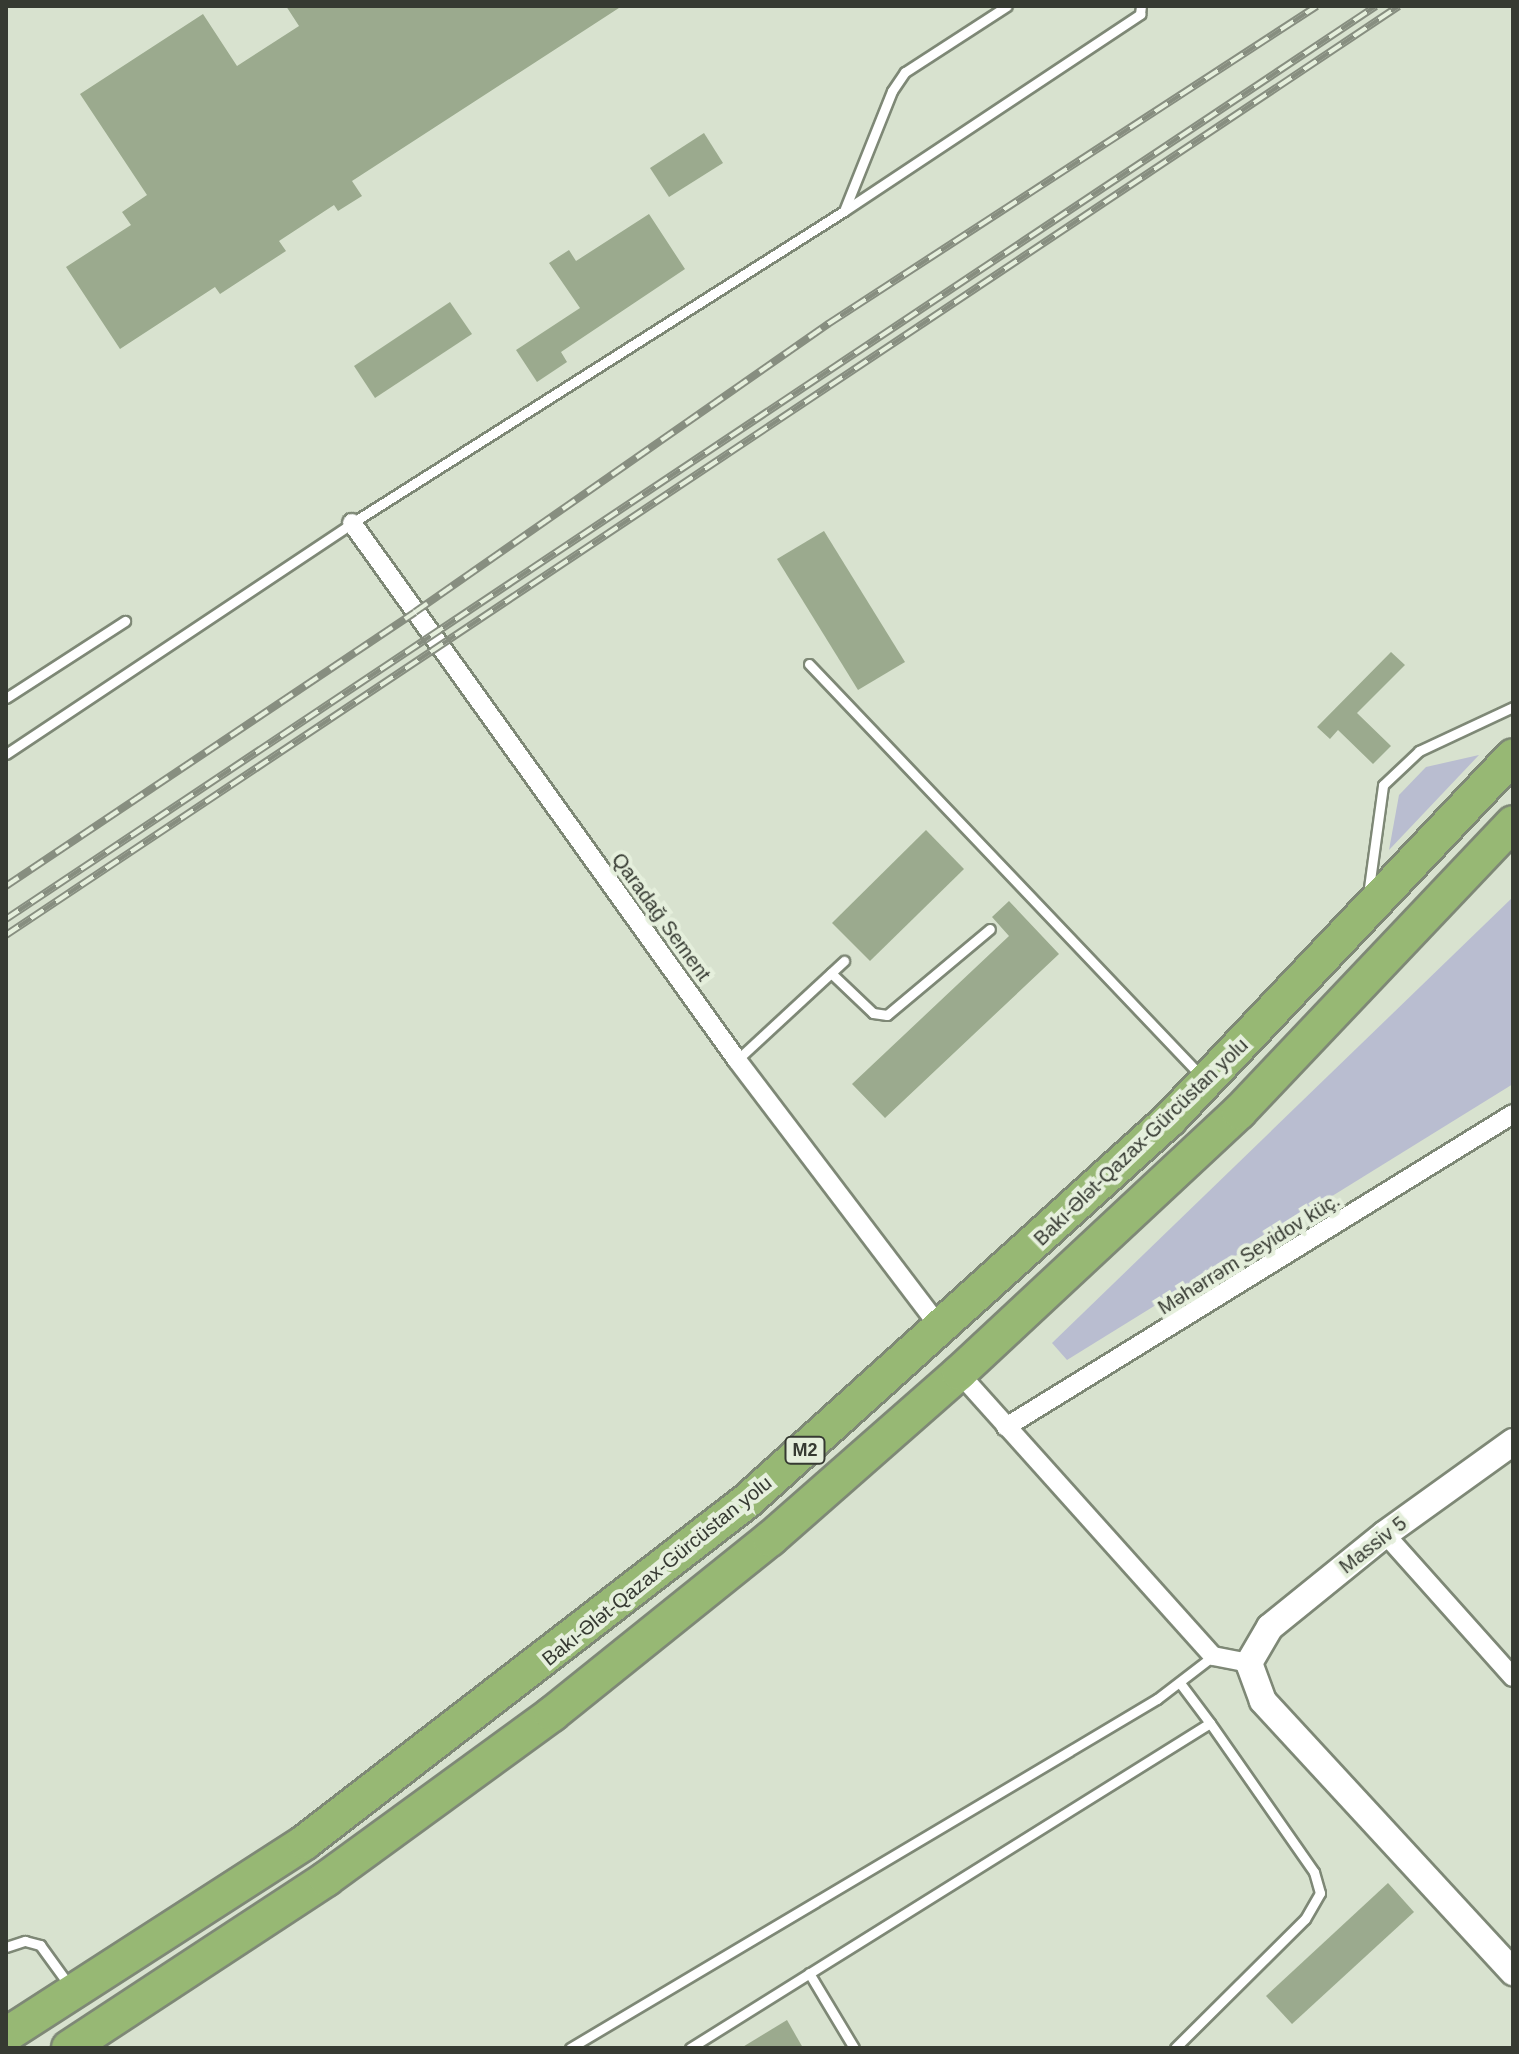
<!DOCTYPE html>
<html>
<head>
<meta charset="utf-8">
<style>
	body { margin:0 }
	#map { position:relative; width:1519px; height:2054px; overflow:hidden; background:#d8e2cf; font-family:Arial,sans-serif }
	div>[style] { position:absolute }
	.green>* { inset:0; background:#b9bdd0 }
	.building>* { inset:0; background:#9baa8e }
	.roads { filter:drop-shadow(2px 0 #7e8876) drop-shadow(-2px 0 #7e8876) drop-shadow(0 2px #7e8876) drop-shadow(0 -2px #7e8876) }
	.lane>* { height:9px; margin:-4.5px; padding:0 4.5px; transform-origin:4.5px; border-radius:4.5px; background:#fff }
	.street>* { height:18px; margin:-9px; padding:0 9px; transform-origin:9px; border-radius:9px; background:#fff }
	.secondary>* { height:26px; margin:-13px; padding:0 13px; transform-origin:13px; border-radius:13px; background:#fff }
	.highway>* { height:34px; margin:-17px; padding:0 17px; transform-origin:17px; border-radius:17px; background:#97b874 }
	.rail>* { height:8px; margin-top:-4px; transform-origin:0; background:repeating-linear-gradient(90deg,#e5efdc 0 15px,#878e80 0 30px); box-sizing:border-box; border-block:2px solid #878e80 }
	span { translate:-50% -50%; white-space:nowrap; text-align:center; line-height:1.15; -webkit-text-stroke:8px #e5efdc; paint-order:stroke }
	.shield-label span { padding:2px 6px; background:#e5efdc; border:2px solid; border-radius:6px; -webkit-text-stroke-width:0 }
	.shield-label { font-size:18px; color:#363a32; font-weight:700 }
	.street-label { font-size:20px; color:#363a32 }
	.frame { position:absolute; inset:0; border:8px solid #363a32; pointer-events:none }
</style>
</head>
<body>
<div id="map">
	<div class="green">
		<div style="clip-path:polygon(1479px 755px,1389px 850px,1399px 795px,1426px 767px)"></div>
		<div style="clip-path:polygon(1513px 897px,1513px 1084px,1067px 1360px,1052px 1343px)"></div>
	</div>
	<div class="building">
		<div style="clip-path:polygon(286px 6px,622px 6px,352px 181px,362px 196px,338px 211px,334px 205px,279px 241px,286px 251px,220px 294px,215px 287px,120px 349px,66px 267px,131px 225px,122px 212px,147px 195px,80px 94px,203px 14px,237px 66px,299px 26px)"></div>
		<div style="clip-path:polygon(704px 133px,723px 163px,669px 197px,650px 168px)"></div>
		<div style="clip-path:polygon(649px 214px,685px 269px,561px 352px,567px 362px,537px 382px,516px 350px,580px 308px,549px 263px,569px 250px,576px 261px)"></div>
		<div style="clip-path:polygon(450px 302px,472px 334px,375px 398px,354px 366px)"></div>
		<div style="clip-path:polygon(824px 531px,905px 662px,858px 690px,777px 559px)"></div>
		<div style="clip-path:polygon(1391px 652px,1405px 665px,1357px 713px,1391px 746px,1373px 764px,1338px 730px,1330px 739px,1317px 727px)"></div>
		<div style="clip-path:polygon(926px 830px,964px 869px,870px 961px,832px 923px)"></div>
		<div style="clip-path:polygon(1009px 901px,1059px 954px,885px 1118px,852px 1084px,1009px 936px,992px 917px)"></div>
		<div style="clip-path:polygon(1388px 1883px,1414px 1912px,1292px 2024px,1266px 1996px)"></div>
		<div style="clip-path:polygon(787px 2020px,803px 2048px,741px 2048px)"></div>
	</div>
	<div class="roads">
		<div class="lane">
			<div style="left:844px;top:211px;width:129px;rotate:-68.2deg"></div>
			<div style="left:892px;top:91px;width:23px;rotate:-56deg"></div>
			<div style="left:905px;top:72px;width:121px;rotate:-32.9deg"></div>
			<div style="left:809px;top:664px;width:570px;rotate:46.42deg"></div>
			<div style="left:6px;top:698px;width:142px;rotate:-32.9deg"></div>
			<div style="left:6px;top:754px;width:416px;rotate:-33.7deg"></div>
			<div style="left:352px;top:523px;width:583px;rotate:-32.38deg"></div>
			<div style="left:844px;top:211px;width:356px;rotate:-33.6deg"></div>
			<div style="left:1140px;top:14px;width:8px;rotate:-83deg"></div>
			<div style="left:1368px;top:895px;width:111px;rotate:-82.2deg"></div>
			<div style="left:1383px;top:785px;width:50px;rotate:-43.4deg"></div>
			<div style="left:1419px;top:751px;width:104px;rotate:-25.1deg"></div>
			<div style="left:831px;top:973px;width:58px;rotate:43.6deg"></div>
			<div style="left:873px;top:1013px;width:14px;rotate:8deg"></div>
			<div style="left:887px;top:1015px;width:134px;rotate:-39.9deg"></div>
			<div style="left:737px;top:1060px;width:146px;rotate:-42.8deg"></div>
			<div style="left:6px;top:1947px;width:20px;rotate:-18deg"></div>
			<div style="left:25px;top:1941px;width:16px;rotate:15deg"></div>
			<div style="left:40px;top:1945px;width:49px;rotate:54.1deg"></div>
			<div style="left:809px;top:1973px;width:87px;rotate:59deg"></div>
			<div style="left:570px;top:2048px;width:683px;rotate:-30.73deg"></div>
			<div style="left:1157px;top:1699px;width:71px;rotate:-37.5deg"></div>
			<div style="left:690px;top:2048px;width:613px;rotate:-32.01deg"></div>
			<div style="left:1210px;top:1723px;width:50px;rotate:-126.9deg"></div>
			<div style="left:1175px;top:2048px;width:183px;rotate:-44.8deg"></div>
			<div style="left:1305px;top:1919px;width:30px;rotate:-60deg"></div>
			<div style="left:1320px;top:1893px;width:22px;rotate:-106deg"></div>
			<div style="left:1314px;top:1872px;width:182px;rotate:-124.9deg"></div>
		</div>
		<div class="street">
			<div style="left:352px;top:523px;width:661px;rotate:54.36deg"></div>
			<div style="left:737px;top:1060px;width:339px;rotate:52.8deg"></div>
			<div style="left:959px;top:1373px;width:380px;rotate:48.1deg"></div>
			<div style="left:1213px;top:1656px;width:37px;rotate:11deg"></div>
			<div style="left:1006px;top:1427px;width:596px;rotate:-31.69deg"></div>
			<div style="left:1385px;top:1534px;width:192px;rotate:48.2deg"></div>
		</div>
		<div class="secondary">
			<div style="left:1513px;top:1442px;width:158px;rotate:144.3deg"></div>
			<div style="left:1385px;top:1534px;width:148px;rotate:141deg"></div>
			<div style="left:1270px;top:1627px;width:42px;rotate:120.3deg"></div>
			<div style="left:1249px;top:1663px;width:40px;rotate:69.8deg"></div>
			<div style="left:1263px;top:1701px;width:369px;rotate:47.3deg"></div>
		</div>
		<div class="highway">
			<div style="left:6px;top:2035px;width:356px;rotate:-32.8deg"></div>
			<div style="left:305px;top:1842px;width:558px;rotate:-37.65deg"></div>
			<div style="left:747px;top:1501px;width:570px;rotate:-42.08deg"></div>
			<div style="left:1170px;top:1119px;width:499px;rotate:-46.6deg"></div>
			<div style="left:69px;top:2048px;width:308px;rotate:-33.3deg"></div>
			<div style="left:326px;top:1879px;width:280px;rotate:-36.1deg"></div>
			<div style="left:552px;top:1714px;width:280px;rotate:-38.8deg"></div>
			<div style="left:770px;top:1539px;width:252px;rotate:-41.3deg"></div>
			<div style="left:959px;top:1373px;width:383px;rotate:-43deg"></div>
			<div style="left:1239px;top:1112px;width:398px;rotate:-46.5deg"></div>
		</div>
	</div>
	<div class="rail">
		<div style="left:6px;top:886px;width:492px;rotate:-33.8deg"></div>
		<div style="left:415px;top:612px;width:504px;rotate:-34.89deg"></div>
		<div style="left:828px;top:324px;width:583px;rotate:-33.04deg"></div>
		<div style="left:6px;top:919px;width:1646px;rotate:-33.68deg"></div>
		<div style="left:6px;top:935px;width:1674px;rotate:-33.7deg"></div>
	</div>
	<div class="shield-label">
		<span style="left:805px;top:1450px">M2</span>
	</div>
	<div class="street-label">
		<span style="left:661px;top:917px;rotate:54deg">Qaradağ Sement</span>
		<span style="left:1141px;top:1142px;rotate:-44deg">Bakı-Ələt-Qazax-Gürcüstan yolu</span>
		<span style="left:1249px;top:1254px;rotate:-32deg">Məhərrəm Seyidov küç.</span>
		<span style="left:1373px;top:1545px;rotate:-38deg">Massiv 5</span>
		<span style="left:657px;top:1571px;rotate:-39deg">Bakı-Ələt-Qazax-Gürcüstan yolu</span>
	</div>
	<div class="frame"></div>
</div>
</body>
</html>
